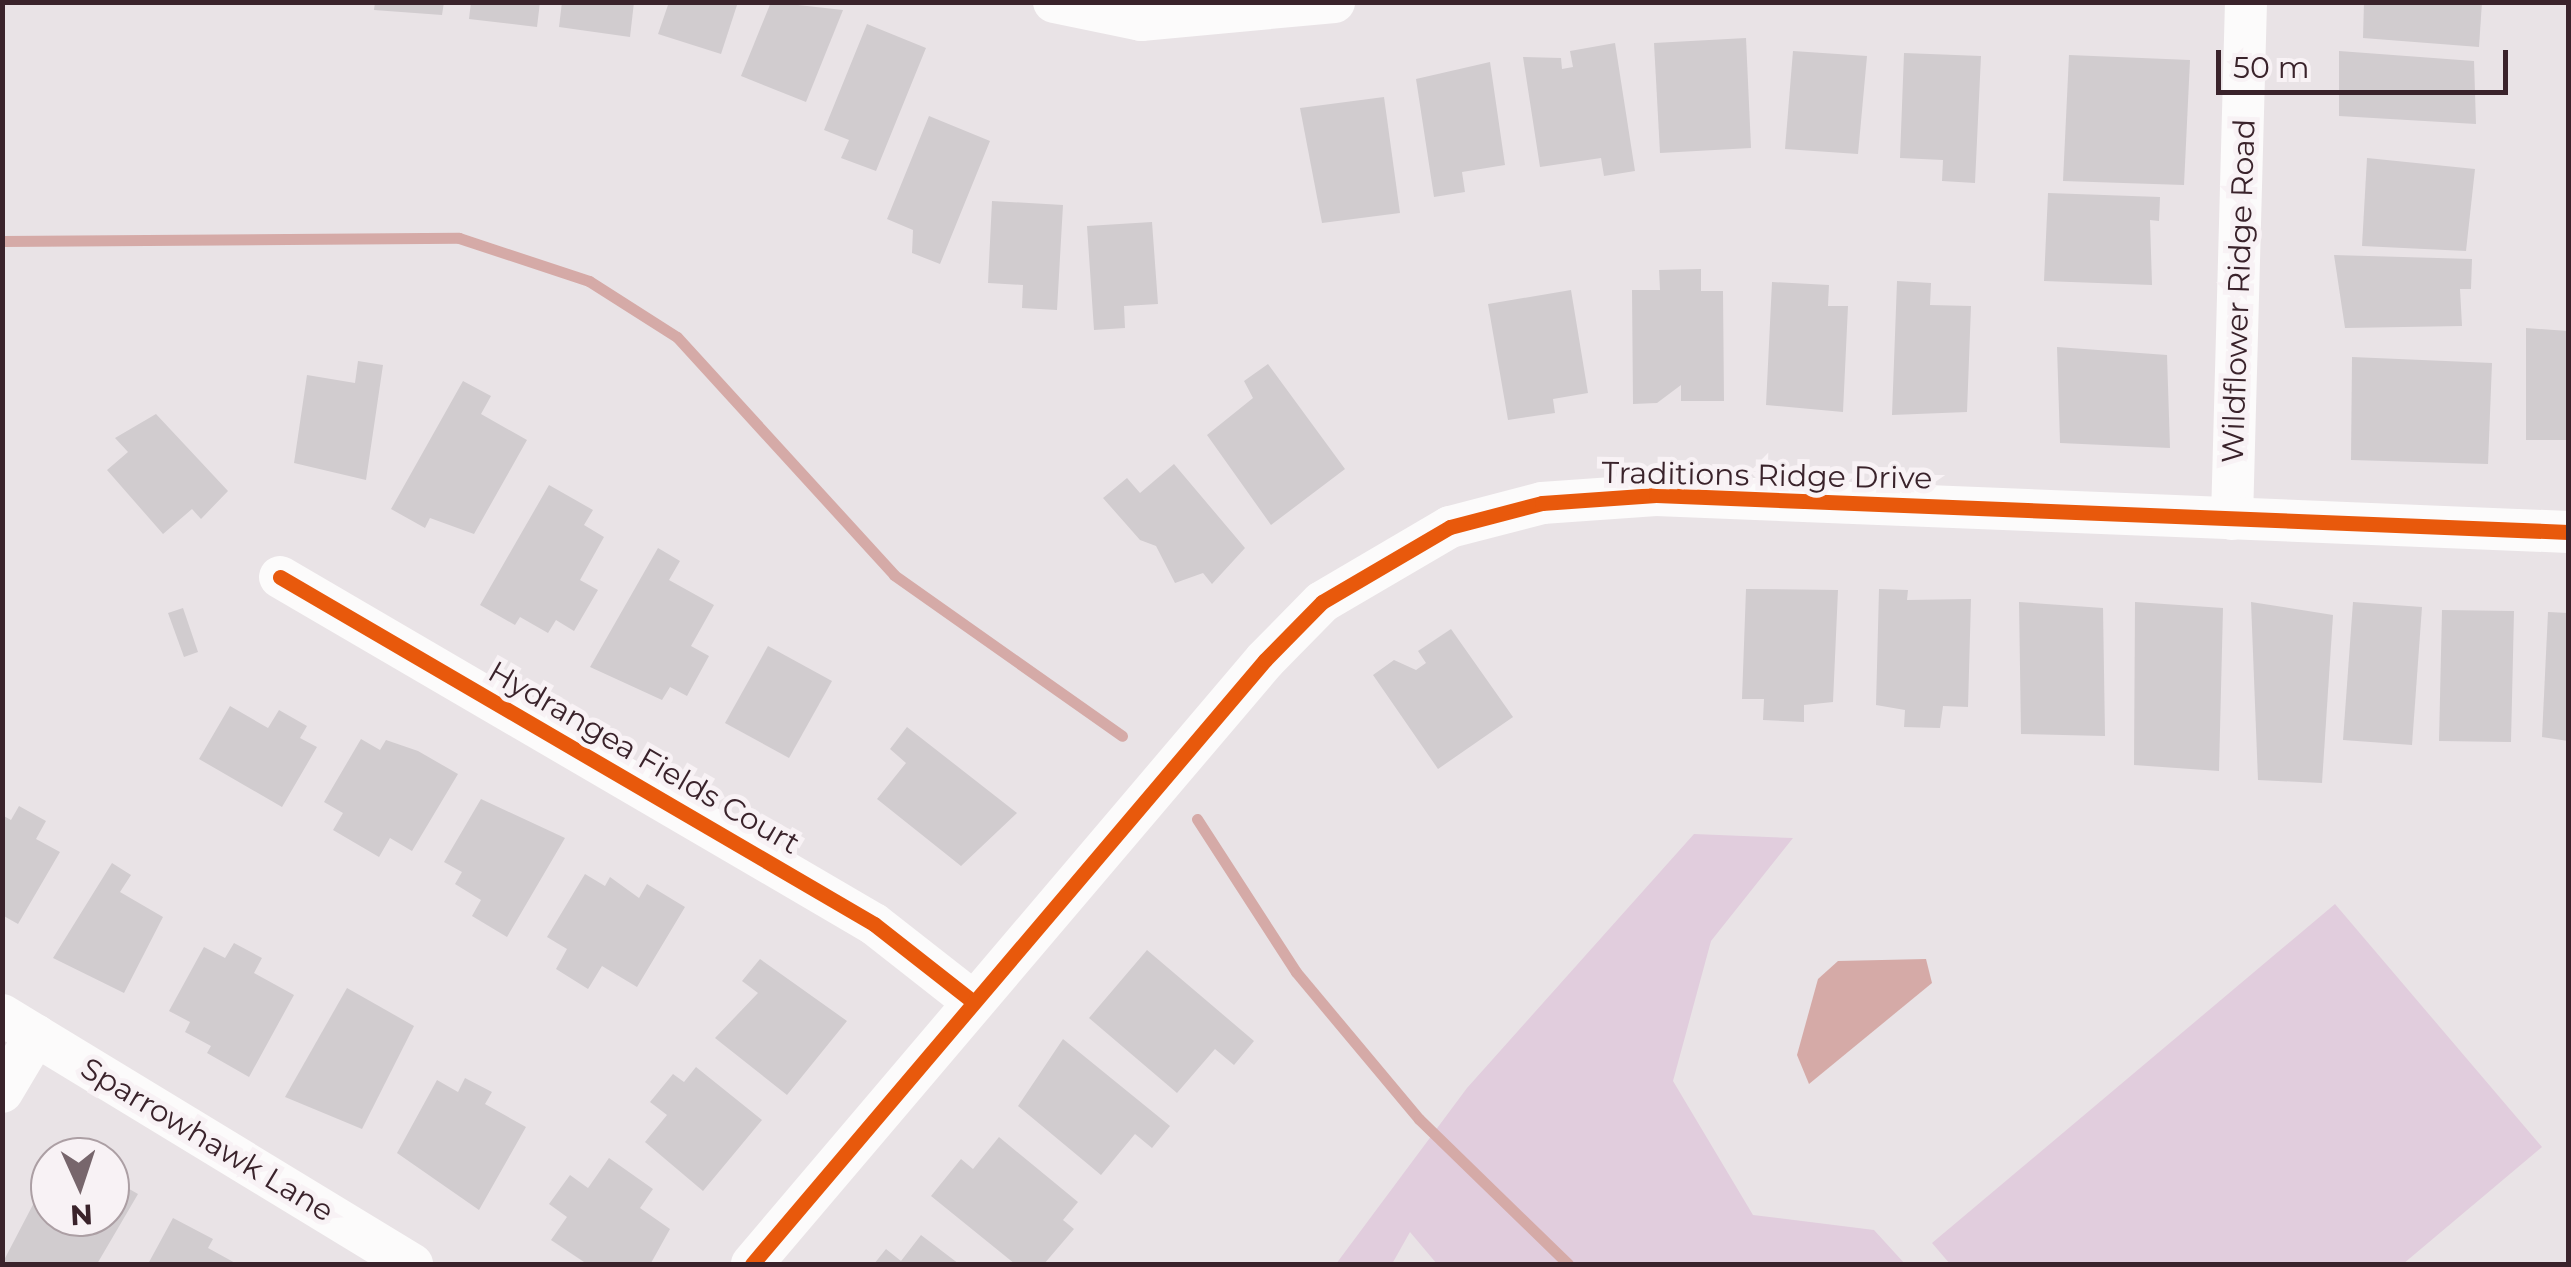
<!DOCTYPE html>
<html>
<head>
<meta charset="utf-8">
<style>
	body { margin:0 }
	#map { position:relative; width:2571px; height:1267px; overflow:hidden; background:#e9e3e6; font-family:Montserrat,sans-serif }
	div>[style] { position:absolute }
	.green>* { inset:0; background:#e1cddd }
	.water>* { inset:0; background:#d5aaa7 }
	.stream>* { height:11px; margin:-5.5px; padding:0 5.5px; transform-origin:5.5px; border-radius:5.5px; background:#d5aaa7 }
	.building>* { inset:0; background:#d1cccf }
	.street>* { height:42px; margin:-21px; padding:0 21px; transform-origin:21px; border-radius:21px; background:#fcfbfb }
	.cycleway>* { height:15px; margin:-7.5px; padding:0 7.5px; transform-origin:7.5px; border-radius:7.5px; background:#e8590c }
	span { translate:-50% -50%; white-space:nowrap; text-align:center; line-height:1.15; -webkit-text-stroke:10px #f8f2f5; paint-order:stroke }
	.street-label { font-size:30px; color:#3a232b }
	.frame { position:absolute; inset:0; border:5px solid #3a232b; pointer-events:none }
	.north { position:absolute; left:30px; top:1137px; width:100px; height:100px; box-sizing:border-box; background:#f8f2f5; border:2px solid #ac9fa4; border-radius:50%; rotate:177deg; font-size:28px; font-weight:700; line-height:40px; text-align:center; color:#3a232b }
	.north::after { content:''; display:block; margin:auto; width:35px; height:45px; background:#77666c; clip-path:polygon(50% 0,100% 100%,50% 72%,0 100%) }
	.scale { position:absolute; left:2216px; top:50px; width:292px; height:45px; box-sizing:border-box; border:5px solid #3a232b; border-top:0; padding-left:12px; font-size:30px; line-height:35px; white-space:nowrap; color:#3a232b; -webkit-text-stroke:8px #f8f2f5; paint-order:stroke }
</style>
</head>
<body>
<div id="map">
	<div class="green">
		<div style="clip-path:polygon(1694px 834px,1793px 838px,1711px 941px,1673px 1081px,1753px 1215px,1874px 1230px,1905px 1264px,1437px 1264px,1410px 1232px,1392px 1264px,1336px 1264px,1467px 1088px)"></div>
		<div style="clip-path:polygon(2335px 904px,2542px 1147px,2403px 1264px,1950px 1264px,1932px 1243px)"></div>
	</div>
	<div class="water">
		<div style="clip-path:polygon(1926px 959px,1932px 983px,1809px 1084px,1797px 1055px,1818px 979px,1838px 961px)"></div>
	</div>
	<div class="stream">
		<div style="left:2px;top:241px;width:457px;rotate:-0.4deg"></div>
		<div style="left:459px;top:238px;width:137px;rotate:18.3deg"></div>
		<div style="left:589px;top:281px;width:104px;rotate:32.5deg"></div>
		<div style="left:677px;top:337px;width:322px;rotate:47.6deg"></div>
		<div style="left:894px;top:575px;width:279px;rotate:35.2deg"></div>
		<div style="left:1197px;top:819px;width:182px;rotate:57.1deg"></div>
		<div style="left:1296px;top:972px;width:192px;rotate:50.1deg"></div>
		<div style="left:1419px;top:1119px;width:208px;rotate:44.2deg"></div>
	</div>
	<div class="building">
		<div style="clip-path:polygon(375px 2px,444px 2px,442px 15px,374px 10px)"></div>
		<div style="clip-path:polygon(471px 2px,540px 2px,537px 27px,469px 19px)"></div>
		<div style="clip-path:polygon(562px 2px,634px 2px,630px 37px,559px 27px)"></div>
		<div style="clip-path:polygon(669px 2px,738px 2px,721px 54px,658px 34px)"></div>
		<div style="clip-path:polygon(771px 2px,843px 10px,806px 102px,741px 76px)"></div>
		<div style="clip-path:polygon(2364px 2px,2482px 2px,2479px 47px,2363px 38px)"></div>
		<div style="clip-path:polygon(867px 24px,926px 48px,876px 171px,841px 158px,849px 140px,824px 130px)"></div>
		<div style="clip-path:polygon(1746px 38px,1751px 148px,1660px 153px,1654px 43px)"></div>
		<div style="clip-path:polygon(1615px 43px,1635px 171px,1604px 176px,1601px 158px,1540px 167px,1523px 57px,1561px 58px,1562px 69px,1573px 67px,1570px 51px)"></div>
		<div style="clip-path:polygon(1793px 51px,1867px 56px,1858px 154px,1785px 149px)"></div>
		<div style="clip-path:polygon(2339px 51px,2474px 61px,2476px 124px,2339px 116px)"></div>
		<div style="clip-path:polygon(1904px 53px,1981px 56px,1975px 183px,1942px 181px,1943px 160px,1900px 158px)"></div>
		<div style="clip-path:polygon(2069px 55px,2190px 60px,2184px 185px,2063px 181px)"></div>
		<div style="clip-path:polygon(1490px 62px,1505px 165px,1462px 172px,1465px 192px,1434px 197px,1416px 79px)"></div>
		<div style="clip-path:polygon(1384px 97px,1400px 213px,1322px 223px,1300px 108px)"></div>
		<div style="clip-path:polygon(929px 116px,990px 141px,940px 264px,912px 253px,913px 230px,887px 219px)"></div>
		<div style="clip-path:polygon(2367px 158px,2475px 169px,2466px 251px,2362px 246px)"></div>
		<div style="clip-path:polygon(2048px 193px,2160px 197px,2159px 221px,2150px 220px,2152px 285px,2044px 281px)"></div>
		<div style="clip-path:polygon(992px 201px,1063px 205px,1057px 310px,1022px 308px,1023px 285px,988px 283px)"></div>
		<div style="clip-path:polygon(1152px 222px,1158px 304px,1124px 306px,1125px 328px,1094px 330px,1087px 226px)"></div>
		<div style="clip-path:polygon(2334px 255px,2472px 259px,2471px 289px,2460px 289px,2462px 326px,2345px 328px)"></div>
		<div style="clip-path:polygon(1701px 269px,1701px 291px,1723px 291px,1724px 401px,1681px 401px,1681px 385px,1657px 403px,1633px 404px,1632px 290px,1660px 290px,1659px 270px)"></div>
		<div style="clip-path:polygon(1897px 281px,1931px 283px,1930px 305px,1971px 306px,1967px 412px,1892px 415px)"></div>
		<div style="clip-path:polygon(1772px 282px,1829px 285px,1828px 306px,1848px 306px,1843px 412px,1766px 405px)"></div>
		<div style="clip-path:polygon(1571px 290px,1588px 393px,1553px 399px,1555px 413px,1508px 420px,1488px 304px)"></div>
		<div style="clip-path:polygon(2526px 328px,2568px 331px,2568px 440px,2526px 440px)"></div>
		<div style="clip-path:polygon(2057px 347px,2167px 355px,2170px 448px,2060px 443px)"></div>
		<div style="clip-path:polygon(2352px 357px,2492px 363px,2488px 464px,2351px 460px)"></div>
		<div style="clip-path:polygon(358px 361px,383px 365px,366px 480px,294px 463px,307px 375px,355px 383px)"></div>
		<div style="clip-path:polygon(1268px 364px,1345px 469px,1271px 525px,1207px 435px,1253px 398px,1244px 381px)"></div>
		<div style="clip-path:polygon(463px 381px,491px 396px,481px 414px,527px 440px,474px 534px,430px 518px,425px 528px,391px 509px)"></div>
		<div style="clip-path:polygon(156px 414px,228px 491px,201px 519px,192px 509px,163px 534px,107px 470px,128px 452px,115px 438px)"></div>
		<div style="clip-path:polygon(1174px 464px,1245px 548px,1212px 584px,1203px 573px,1175px 583px,1156px 546px,1140px 540px,1103px 498px,1127px 478px,1140px 493px)"></div>
		<div style="clip-path:polygon(549px 485px,593px 510px,584px 525px,604px 537px,580px 580px,598px 590px,574px 631px,556px 620px,548px 633px,520px 617px,515px 625px,480px 605px)"></div>
		<div style="clip-path:polygon(658px 548px,680px 561px,669px 580px,714px 605px,691px 646px,709px 656px,687px 696px,670px 687px,662px 700px,590px 667px)"></div>
		<div style="clip-path:polygon(1746px 589px,1838px 590px,1833px 702px,1804px 705px,1804px 722px,1763px 720px,1764px 699px,1742px 699px)"></div>
		<div style="clip-path:polygon(1879px 589px,1908px 590px,1907px 600px,1971px 599px,1968px 707px,1943px 706px,1940px 728px,1904px 727px,1905px 710px,1876px 705px)"></div>
		<div style="clip-path:polygon(2019px 602px,2103px 608px,2105px 736px,2021px 734px)"></div>
		<div style="clip-path:polygon(2135px 602px,2223px 608px,2219px 771px,2134px 765px)"></div>
		<div style="clip-path:polygon(2251px 602px,2333px 615px,2322px 783px,2258px 780px)"></div>
		<div style="clip-path:polygon(2353px 602px,2422px 607px,2412px 745px,2343px 740px)"></div>
		<div style="clip-path:polygon(183px 608px,198px 652px,184px 657px,168px 613px)"></div>
		<div style="clip-path:polygon(2442px 610px,2514px 611px,2511px 742px,2439px 741px)"></div>
		<div style="clip-path:polygon(2548px 612px,2568px 613px,2568px 741px,2542px 737px)"></div>
		<div style="clip-path:polygon(1451px 629px,1513px 717px,1438px 769px,1373px 675px,1394px 660px,1416px 670px,1426px 663px,1418px 651px)"></div>
		<div style="clip-path:polygon(768px 646px,832px 681px,789px 758px,725px 723px)"></div>
		<div style="clip-path:polygon(230px 706px,268px 728px,279px 710px,307px 726px,300px 738px,317px 747px,282px 807px,199px 759px)"></div>
		<div style="clip-path:polygon(907px 727px,1017px 813px,961px 866px,877px 799px,906px 763px,890px 749px)"></div>
		<div style="clip-path:polygon(361px 739px,380px 750px,386px 740px,418px 751px,458px 774px,412px 851px,390px 838px,379px 857px,333px 830px,343px 813px,324px 802px)"></div>
		<div style="clip-path:polygon(481px 799px,565px 838px,507px 937px,472px 916px,481px 900px,455px 884px,462px 872px,444px 862px)"></div>
		<div style="clip-path:polygon(19px 806px,46px 821px,36px 839px,60px 852px,18px 924px,2px 915px,2px 815px,11px 820px)"></div>
		<div style="clip-path:polygon(112px 863px,131px 875px,120px 892px,163px 917px,124px 993px,53px 958px)"></div>
		<div style="clip-path:polygon(585px 874px,605px 886px,610px 877px,639px 898px,647px 884px,685px 907px,637px 987px,602px 966px,588px 989px,556px 969px,567px 949px,547px 937px)"></div>
		<div style="clip-path:polygon(234px 943px,262px 958px,254px 973px,294px 995px,249px 1077px,207px 1053px,211px 1046px,185px 1032px,190px 1022px,169px 1011px,204px 947px,225px 958px)"></div>
		<div style="clip-path:polygon(1147px 950px,1254px 1041px,1234px 1065px,1215px 1049px,1177px 1093px,1089px 1018px)"></div>
		<div style="clip-path:polygon(760px 959px,847px 1021px,787px 1095px,715px 1038px,758px 993px,742px 981px)"></div>
		<div style="clip-path:polygon(347px 988px,414px 1026px,362px 1129px,285px 1097px)"></div>
		<div style="clip-path:polygon(1063px 1039px,1170px 1126px,1152px 1148px,1135px 1134px,1101px 1175px,1018px 1106px)"></div>
		<div style="clip-path:polygon(696px 1067px,762px 1120px,703px 1191px,645px 1142px,667px 1115px,650px 1102px,673px 1074px,684px 1082px)"></div>
		<div style="clip-path:polygon(465px 1078px,492px 1092px,485px 1104px,526px 1127px,479px 1210px,397px 1153px,437px 1080px,458px 1092px)"></div>
		<div style="clip-path:polygon(999px 1137px,1078px 1202px,1063px 1220px,1074px 1229px,1044px 1264px,1015px 1264px,931px 1196px,961px 1159px,973px 1169px)"></div>
		<div style="clip-path:polygon(609px 1158px,653px 1189px,640px 1208px,670px 1229px,651px 1263px,587px 1264px,551px 1240px,567px 1217px,549px 1204px,570px 1175px,588px 1188px)"></div>
		<div style="clip-path:polygon(50px 1172px,50px 1217px,110px 1217px,110px 1178px,138px 1194px,97px 1264px,2px 1264px)"></div>
		<div style="clip-path:polygon(173px 1218px,213px 1239px,208px 1248px,237px 1264px,148px 1264px)"></div>
		<div style="clip-path:polygon(921px 1235px,959px 1264px,874px 1264px,886px 1249px,901px 1261px)"></div>
	</div>
	<div class="street">
		<div style="left:1054px;top:2px;width:89px;rotate:11.7deg"></div>
		<div style="left:1141px;top:20px;width:194px;rotate:-5.3deg"></div>
		<div style="left:2232px;top:519px;width:517px;rotate:-88.45deg"></div>
		<div style="left:280px;top:577px;width:688px;rotate:30.29deg"></div>
		<div style="left:874px;top:924px;width:123px;rotate:38.1deg"></div>
		<div style="left:2px;top:1015px;width:480px;rotate:31.3deg"></div>
		<div style="left:2px;top:1092px;width:66px;rotate:-59.2deg"></div>
		<div style="left:752px;top:1264px;width:792px;rotate:-49.66deg"></div>
		<div style="left:1265px;top:660px;width:81px;rotate:-45.5deg"></div>
		<div style="left:1322px;top:602px;width:148px;rotate:-30.4deg"></div>
		<div style="left:1450px;top:527px;width:95px;rotate:-14.6deg"></div>
		<div style="left:1542px;top:503px;width:114px;rotate:-4deg"></div>
		<div style="left:1656px;top:495px;width:913px;rotate:2.32deg"></div>
	</div>
	<div class="cycleway">
		<div style="left:280px;top:577px;width:688px;rotate:30.29deg"></div>
		<div style="left:874px;top:924px;width:123px;rotate:38.1deg"></div>
		<div style="left:752px;top:1264px;width:792px;rotate:-49.66deg"></div>
		<div style="left:1265px;top:660px;width:81px;rotate:-45.5deg"></div>
		<div style="left:1322px;top:602px;width:148px;rotate:-30.4deg"></div>
		<div style="left:1450px;top:527px;width:95px;rotate:-14.6deg"></div>
		<div style="left:1542px;top:503px;width:114px;rotate:-4deg"></div>
		<div style="left:1656px;top:495px;width:913px;rotate:2.32deg"></div>
	</div>
	<div class="street-label">
		<span style="left:2239px;top:291px;rotate:-88deg">Wildflower Ridge Road</span>
		<span style="left:1767px;top:476px;rotate:1deg">Traditions Ridge Drive</span>
		<span style="left:644px;top:758px;rotate:30deg">Hydrangea Fields Court</span>
		<span style="left:207px;top:1140px;rotate:31deg">Sparrowhawk Lane</span>
	</div>
	<div class="frame"></div>
	<div class="north">N</div>
	<div class="scale">50 m</div>
</div>
</body>
</html>
